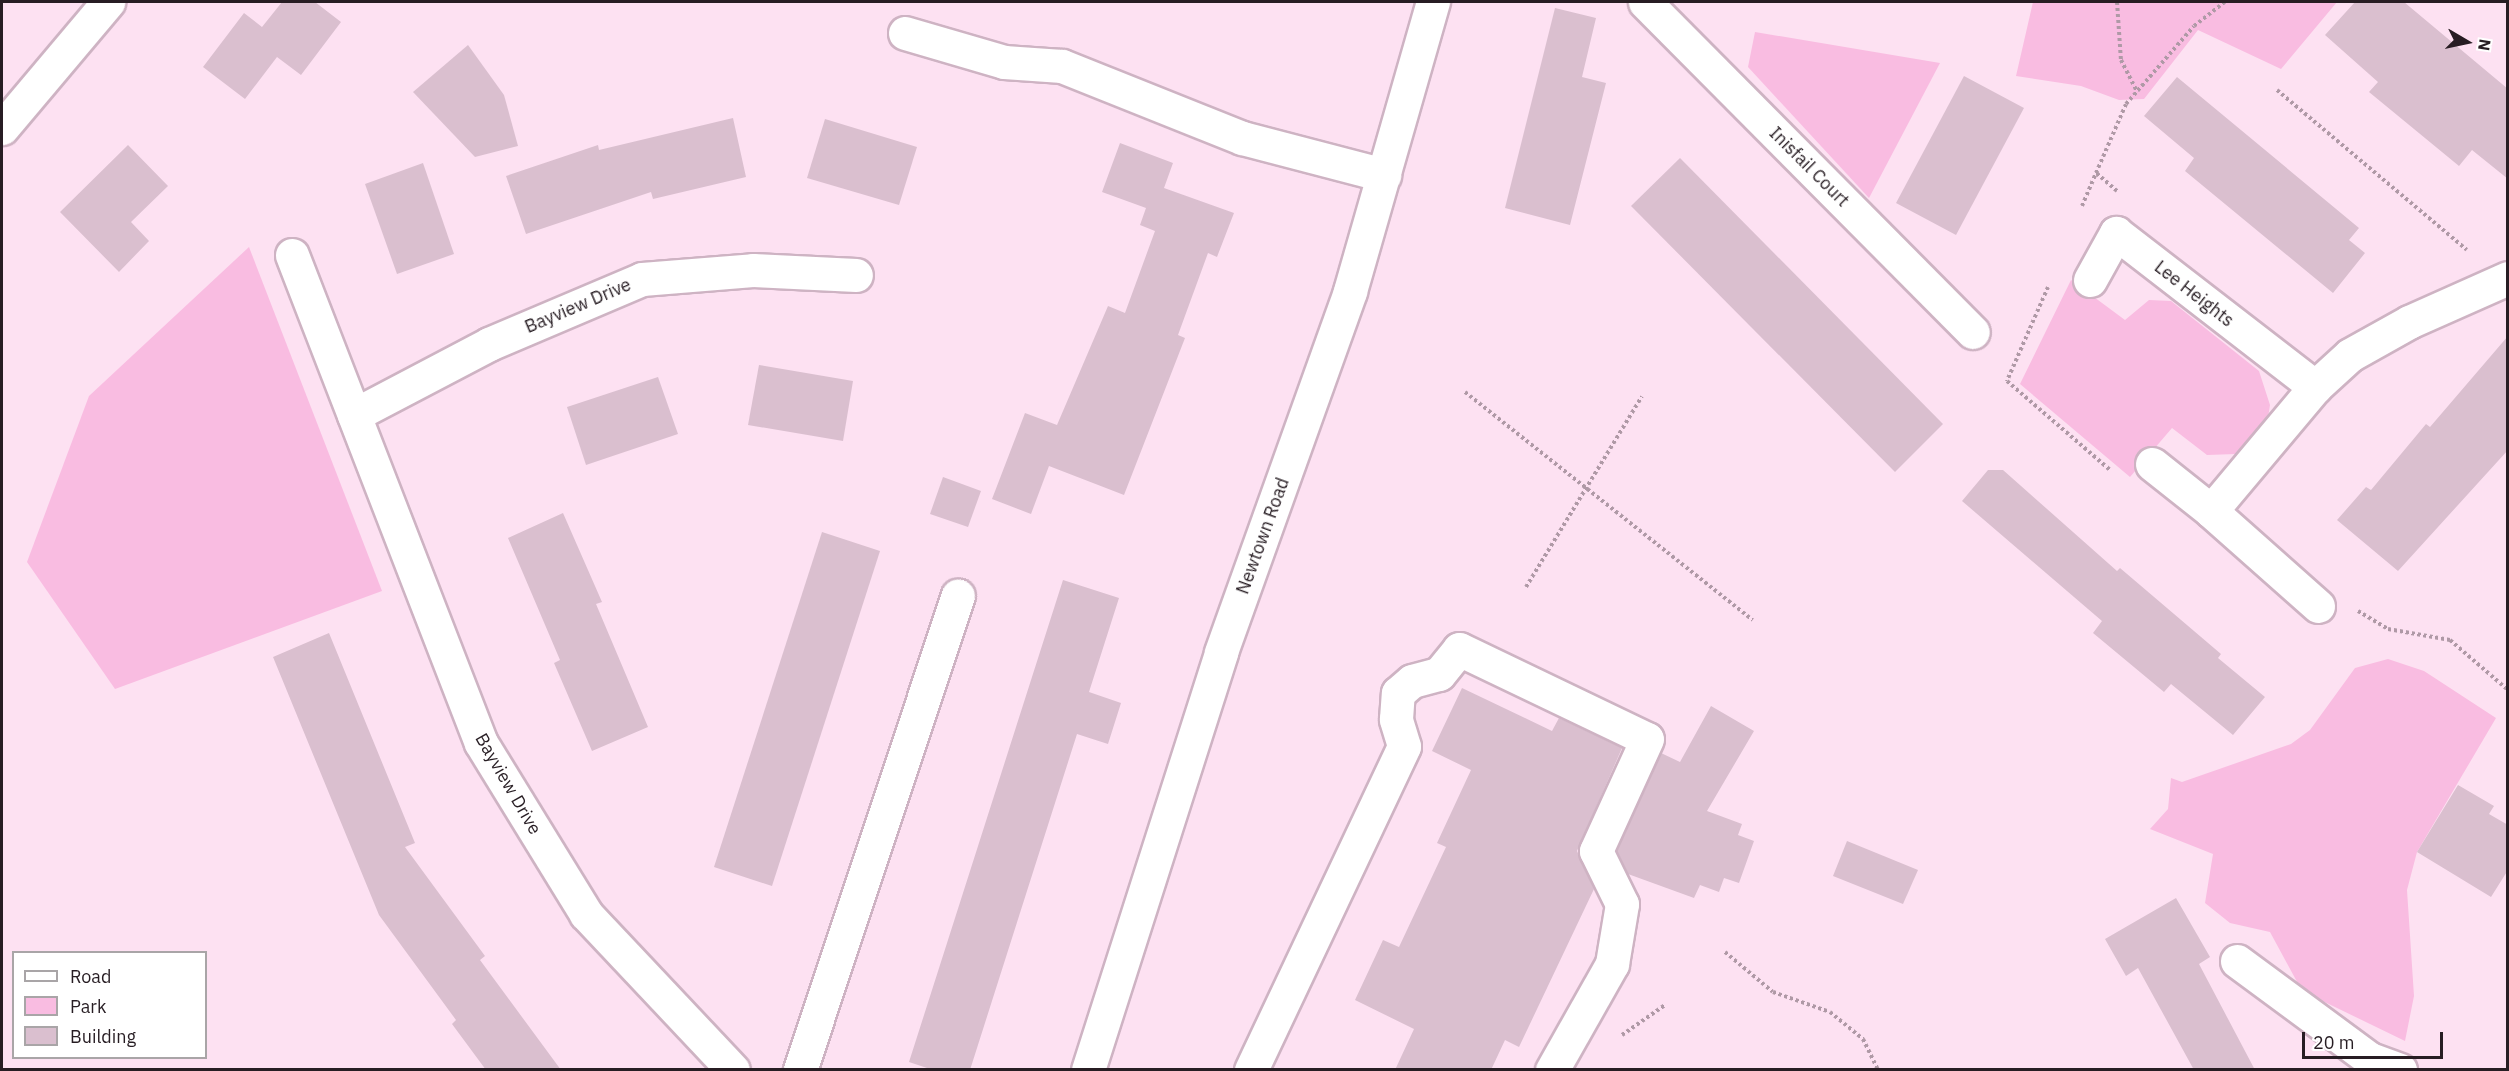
<!DOCTYPE html>
<html>
<head>
<meta charset="utf-8">
<style>
	body { margin:0 }
	#map { position:relative; width:2509px; height:1071px; overflow:hidden; background:#fde1f2; font-family:"IBM Plex Sans",sans-serif }
	div>[style] { position:absolute }
	.green>* { inset:0; background:#f9bce1 }
	.building>* { inset:0; background:#dabfcf }
	.path>* { height:4px; margin-top:-2px; transform-origin:0; background:repeating-linear-gradient(90deg,#af99a6 0 3px,transparent 0 6px) }
	.roads { filter:drop-shadow(2px 0 #ceb3c3) drop-shadow(-2px 0 #ceb3c3) drop-shadow(0 2px #ceb3c3) drop-shadow(0 -2px #ceb3c3) }
	.minor>* { height:33px; margin:-16.5px; padding:0 16.5px; transform-origin:16.5px; border-radius:16.5px; background:#fff }
	.major>* { height:33px; margin:-16.5px; padding:0 16.5px; transform-origin:16.5px; border-radius:16.5px; background:#fff }
	span { translate:-50% -50%; white-space:nowrap; text-align:center; line-height:1.15; -webkit-text-stroke:6px #fff; paint-order:stroke }
	.street-label { font-size:18px; color:#271d23 }
	.frame { position:absolute; inset:0; border:3px solid #271d23; pointer-events:none }
	.legend { position:absolute; left:12px; top:951px; width:195px; height:108px; box-sizing:border-box; background:#fff; border:2px solid #a9a5a7; margin:0; padding:8px 10px; list-style:none; font-size:18px; color:#271d23 }
	.legend li { display:flex; align-items:center; gap:12px; height:30px }
	.legend b { width:30px; border:2px solid #a9a5a7 }
	.north { position:absolute; left:2437px; top:12px; width:60px; height:60px; -webkit-text-stroke:4px #fff; paint-order:stroke; rotate:99deg; font-size:16px; font-weight:700; line-height:24px; text-align:center; color:#271d23 }
	.north::after { content:''; display:block; margin:auto; width:21px; height:27px; background:#271d23; clip-path:polygon(50% 0,100% 100%,50% 72%,0 100%) }
	.scale { position:absolute; left:2302px; top:1032px; width:141px; height:27px; box-sizing:border-box; border:3px solid #271d23; border-top:0; padding-left:8px; font-size:18px; line-height:21px; white-space:nowrap; color:#271d23; -webkit-text-stroke:4px #fff; paint-order:stroke }
</style>
</head>
<body>
<div id="map">
	<div class="green">
		<div style="clip-path:polygon(2033px 2px,2337px 2px,2281px 69px,2198px 30px,2144px 99px,2119px 100px,2081px 86px,2016px 76px)"></div>
		<div style="clip-path:polygon(1755px 32px,1940px 63px,1869px 198px,1748px 67px)"></div>
		<div style="clip-path:polygon(249px 247px,382px 591px,115px 689px,27px 562px,89px 396px)"></div>
		<div style="clip-path:polygon(2071px 280px,2125px 320px,2149px 300px,2171px 301px,2259px 371px,2270px 405px,2267px 424px,2259px 438px,2236px 454px,2207px 455px,2172px 428px,2130px 477px,2020px 384px)"></div>
		<div style="clip-path:polygon(2388px 659px,2424px 671px,2496px 718px,2417px 852px,2407px 890px,2414px 996px,2405px 1041px,2302px 991px,2270px 932px,2230px 923px,2205px 903px,2213px 854px,2150px 829px,2168px 809px,2171px 778px,2182px 782px,2291px 744px,2310px 730px,2355px 668px)"></div>
	</div>
	<div class="building">
		<div style="clip-path:polygon(282px 2px,315px 2px,341px 22px,301px 75px,277px 57px,245px 99px,203px 67px,244px 13px,262px 27px)"></div>
		<div style="clip-path:polygon(2355px 2px,2404px 2px,2508px 89px,2508px 179px,2472px 150px,2459px 166px,2369px 92px,2378px 82px,2325px 35px)"></div>
		<div style="clip-path:polygon(1555px 8px,1596px 18px,1582px 77px,1606px 83px,1570px 225px,1505px 208px)"></div>
		<div style="clip-path:polygon(468px 45px,504px 95px,518px 146px,475px 157px,413px 92px)"></div>
		<div style="clip-path:polygon(1964px 76px,2024px 108px,1956px 235px,1896px 203px)"></div>
		<div style="clip-path:polygon(2177px 77px,2359px 228px,2349px 240px,2365px 253px,2333px 293px,2185px 171px,2194px 158px,2144px 116px)"></div>
		<div style="clip-path:polygon(733px 118px,746px 177px,653px 199px,651px 192px,526px 234px,506px 176px,598px 145px,599px 150px)"></div>
		<div style="clip-path:polygon(825px 119px,917px 147px,899px 205px,807px 178px)"></div>
		<div style="clip-path:polygon(1120px 143px,1173px 163px,1164px 188px,1234px 213px,1217px 257px,1208px 253px,1178px 335px,1185px 338px,1124px 495px,1049px 466px,1031px 514px,992px 499px,1025px 413px,1057px 425px,1108px 306px,1125px 313px,1155px 231px,1140px 225px,1146px 208px,1102px 192px)"></div>
		<div style="clip-path:polygon(128px 145px,168px 186px,131px 222px,149px 241px,119px 272px,60px 212px)"></div>
		<div style="clip-path:polygon(1680px 158px,1943px 424px,1895px 472px,1631px 206px)"></div>
		<div style="clip-path:polygon(423px 163px,454px 254px,397px 274px,365px 184px)"></div>
		<div style="clip-path:polygon(2508px 336px,2508px 450px,2398px 571px,2337px 520px,2366px 487px,2371px 490px,2426px 424px,2430px 427px)"></div>
		<div style="clip-path:polygon(759px 365px,853px 381px,843px 441px,748px 425px)"></div>
		<div style="clip-path:polygon(658px 377px,678px 434px,586px 465px,567px 407px)"></div>
		<div style="clip-path:polygon(1988px 470px,2003px 470px,2117px 571px,2120px 568px,2221px 654px,2218px 658px,2265px 697px,2233px 735px,2171px 684px,2164px 692px,2093px 633px,2102px 621px,1962px 501px)"></div>
		<div style="clip-path:polygon(943px 477px,981px 491px,968px 527px,930px 514px)"></div>
		<div style="clip-path:polygon(563px 513px,602px 602px,596px 604px,648px 727px,592px 751px,554px 663px,560px 660px,508px 538px)"></div>
		<div style="clip-path:polygon(822px 532px,880px 551px,772px 886px,714px 867px)"></div>
		<div style="clip-path:polygon(1063px 580px,1119px 598px,1089px 692px,1121px 703px,1108px 744px,1077px 734px,970px 1070px,933px 1070px,909px 1062px)"></div>
		<div style="clip-path:polygon(329px 633px,415px 843px,405px 847px,485px 956px,480px 960px,561px 1070px,486px 1070px,452px 1024px,456px 1020px,379px 915px,273px 657px)"></div>
		<div style="clip-path:polygon(1462px 688px,1552px 731px,1559px 718px,1622px 748px,1577px 851px,1594px 889px,1519px 1047px,1505px 1040px,1491px 1070px,1395px 1070px,1414px 1029px,1355px 1000px,1383px 940px,1399px 947px,1446px 847px,1437px 843px,1471px 770px,1432px 751px)"></div>
		<div style="clip-path:polygon(1711px 706px,1754px 731px,1707px 811px,1742px 824px,1738px 835px,1754px 841px,1739px 883px,1724px 878px,1719px 892px,1700px 885px,1694px 898px,1628px 874px,1617px 851px,1661px 753px,1680px 762px)"></div>
		<div style="clip-path:polygon(2458px 785px,2494px 806px,2489px 814px,2508px 825px,2508px 870px,2491px 897px,2417px 852px)"></div>
		<div style="clip-path:polygon(1847px 841px,1918px 870px,1903px 904px,1833px 876px)"></div>
		<div style="clip-path:polygon(2176px 898px,2210px 957px,2199px 964px,2255px 1070px,2194px 1070px,2138px 968px,2126px 976px,2105px 939px)"></div>
	</div>
	<div class="path">
		<div style="left:2117px;top:2px;width:58px;rotate:86.1deg"></div>
		<div style="left:2121px;top:60px;width:36px;rotate:63deg"></div>
		<div style="left:2277px;top:90px;width:248px;rotate:40.1deg"></div>
		<div style="left:2117px;top:191px;width:28px;rotate:-139deg"></div>
		<div style="left:2096px;top:173px;width:75px;rotate:-66.5deg"></div>
		<div style="left:2126px;top:104px;width:103px;rotate:-48.9deg"></div>
		<div style="left:2194px;top:26px;width:39px;rotate:-38deg"></div>
		<div style="left:2082px;top:206px;width:36px;rotate:-67deg"></div>
		<div style="left:2048px;top:287px;width:103px;rotate:113.6deg"></div>
		<div style="left:2007px;top:381px;width:136px;rotate:40.8deg"></div>
		<div style="left:1465px;top:392px;width:367px;rotate:38.4deg"></div>
		<div style="left:1526px;top:587px;width:223px;rotate:-58.7deg"></div>
		<div style="left:2358px;top:611px;width:35px;rotate:31deg"></div>
		<div style="left:2388px;top:629px;width:63px;rotate:10.1deg"></div>
		<div style="left:2450px;top:640px;width:77px;rotate:40.8deg"></div>
		<div style="left:1725px;top:952px;width:62px;rotate:39.8deg"></div>
		<div style="left:1773px;top:992px;width:60px;rotate:19.3deg"></div>
		<div style="left:1830px;top:1012px;width:43px;rotate:39.3deg"></div>
		<div style="left:1863px;top:1039px;width:34px;rotate:64deg"></div>
		<div style="left:1622px;top:1035px;width:52px;rotate:-34.9deg"></div>
	</div>
	<div class="roads">
		<div class="minor">
			<div style="left:1645px;top:2px;width:465px;rotate:45.2deg"></div>
			<div style="left:905px;top:33px;width:103px;rotate:16.3deg"></div>
			<div style="left:1004px;top:62px;width:58px;rotate:3.9deg"></div>
			<div style="left:1062px;top:66px;width:194px;rotate:21.8deg"></div>
			<div style="left:1242px;top:138px;width:147px;rotate:14.6deg"></div>
			<div style="left:2px;top:128px;width:165px;rotate:-49.9deg"></div>
			<div style="left:292px;top:255px;width:523px;rotate:68.83deg"></div>
			<div style="left:481px;top:743px;width:201px;rotate:58.4deg"></div>
			<div style="left:586px;top:914px;width:214px;rotate:46.7deg"></div>
			<div style="left:2090px;top:280px;width:54px;rotate:-61deg"></div>
			<div style="left:2116px;top:233px;width:252px;rotate:37.7deg"></div>
			<div style="left:354px;top:415px;width:153px;rotate:-27.7deg"></div>
			<div style="left:489px;top:344px;width:166px;rotate:-23deg"></div>
			<div style="left:642px;top:279px;width:111px;rotate:-4.6deg"></div>
			<div style="left:753px;top:270px;width:103px;rotate:2.8deg"></div>
			<div style="left:2152px;top:464px;width:75px;rotate:38.5deg"></div>
			<div style="left:2318px;top:606px;width:143px;rotate:-138.4deg"></div>
			<div style="left:2211px;top:511px;width:162px;rotate:-50deg"></div>
			<div style="left:2315px;top:387px;width:47px;rotate:-42.4deg"></div>
			<div style="left:2350px;top:355px;width:68px;rotate:-29.2deg"></div>
			<div style="left:2409px;top:322px;width:108px;rotate:-24deg"></div>
			<div style="left:2237px;top:961px;width:165px;rotate:36.4deg"></div>
			<div style="left:2370px;top:1059px;width:32px;rotate:20deg"></div>
			<div style="left:800px;top:1070px;width:500px;rotate:-71.6deg"></div>
			<div style="left:1251px;top:1070px;width:358px;rotate:-64.7deg"></div>
			<div style="left:1404px;top:746px;width:28px;rotate:-107deg"></div>
			<div style="left:1396px;top:719px;width:26px;rotate:-86deg"></div>
			<div style="left:1398px;top:693px;width:18px;rotate:-41deg"></div>
			<div style="left:1412px;top:681px;width:28px;rotate:-15deg"></div>
			<div style="left:1439px;top:674px;width:32px;rotate:-51deg"></div>
			<div style="left:1459px;top:649px;width:208px;rotate:25.6deg"></div>
			<div style="left:1647px;top:739px;width:123px;rotate:114.5deg"></div>
			<div style="left:1596px;top:851px;width:59px;rotate:63.9deg"></div>
			<div style="left:1622px;top:904px;width:61px;rotate:99.5deg"></div>
			<div style="left:1612px;top:964px;width:122px;rotate:119.5deg"></div>
		</div>
		<div class="major">
			<div style="left:1088px;top:1070px;width:439px;rotate:-72.3deg"></div>
			<div style="left:1221px;top:652px;width:383px;rotate:-70.3deg"></div>
			<div style="left:1350px;top:291px;width:301px;rotate:-74deg"></div>
		</div>
	</div>
	<div class="street-label">
		<span style="left:1809px;top:167px;rotate:45deg">Inisfail Court</span>
		<span style="left:2194px;top:294px;rotate:38deg">Lee Heights</span>
		<span style="left:578px;top:306px;rotate:-23deg">Bayview Drive</span>
		<span style="left:1263px;top:536px;rotate:-70deg">Newtown Road</span>
		<span style="left:508px;top:784px;rotate:60deg">Bayview Drive</span>
	</div>
	<div class="frame"></div>
	<ul class="legend">
	<li><b style="height:8px;background:#fff"></b>Road</li>
	<li><b style="height:16px;background:#f9bce1"></b>Park</li>
	<li><b style="height:16px;background:#dabfcf"></b>Building</li>
	</ul>
	<div class="north">N</div>
	<div class="scale">20 m</div>
</div>
</body>
</html>
